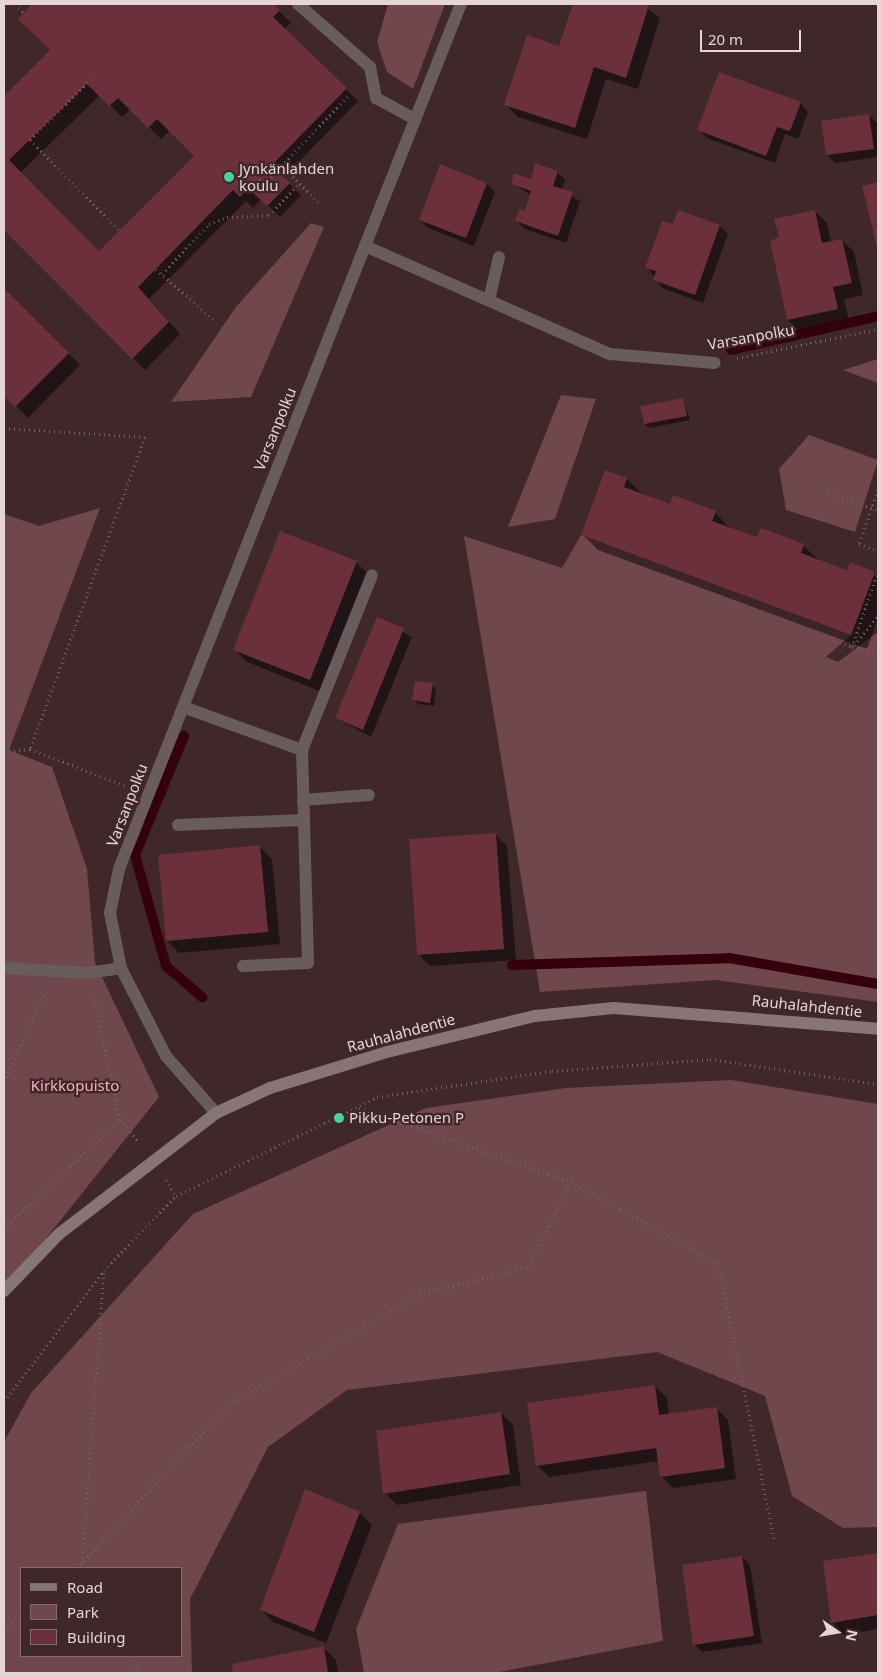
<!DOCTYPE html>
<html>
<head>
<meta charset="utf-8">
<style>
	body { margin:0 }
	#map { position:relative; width:882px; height:1677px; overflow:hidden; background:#3f272a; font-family:"Noto Sans",sans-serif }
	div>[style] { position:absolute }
	.green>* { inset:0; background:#70474b }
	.shadow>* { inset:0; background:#0007 }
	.stream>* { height:10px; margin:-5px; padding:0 5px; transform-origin:5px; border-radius:5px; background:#34000c }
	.building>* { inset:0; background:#6b3039 }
	.path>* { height:3px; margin-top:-1.5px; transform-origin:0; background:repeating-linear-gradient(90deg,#745f61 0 1px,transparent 0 5px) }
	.lane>* { height:12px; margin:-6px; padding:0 6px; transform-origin:6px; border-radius:6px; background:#685c5d }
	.street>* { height:12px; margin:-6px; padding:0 6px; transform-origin:6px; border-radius:6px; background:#685c5d }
	.secondary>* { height:12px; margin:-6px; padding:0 6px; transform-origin:6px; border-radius:6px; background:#887576 }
	.dots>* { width:14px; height:14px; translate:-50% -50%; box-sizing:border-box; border:2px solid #3f272a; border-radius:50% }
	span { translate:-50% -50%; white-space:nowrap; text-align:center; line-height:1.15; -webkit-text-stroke:4.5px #3f272a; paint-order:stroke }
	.poi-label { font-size:15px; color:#e5d5d7 }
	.left { translate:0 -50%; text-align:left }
	.street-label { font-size:15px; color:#e5d5d7 }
	.park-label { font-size:15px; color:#fdb0b8 }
	.frame { position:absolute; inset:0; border:5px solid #e5d5d7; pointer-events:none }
	.legend { position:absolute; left:20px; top:1567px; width:162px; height:90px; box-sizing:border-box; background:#3f272a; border:1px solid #816d6f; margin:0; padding:6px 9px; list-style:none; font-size:15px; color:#e5d5d7 }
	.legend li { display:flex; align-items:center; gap:10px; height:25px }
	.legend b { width:25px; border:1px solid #816d6f }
	.north { position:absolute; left:812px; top:1607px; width:50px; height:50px; -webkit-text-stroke:4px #3f272a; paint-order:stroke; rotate:103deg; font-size:14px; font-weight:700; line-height:20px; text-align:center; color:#e5d5d7 }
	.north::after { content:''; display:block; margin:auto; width:18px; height:22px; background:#e5d5d7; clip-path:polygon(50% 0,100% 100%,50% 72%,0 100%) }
	.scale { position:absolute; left:700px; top:30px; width:101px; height:22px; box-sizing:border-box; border:2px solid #e5d5d7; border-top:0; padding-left:6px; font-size:15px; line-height:18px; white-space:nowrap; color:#e5d5d7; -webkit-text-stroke:4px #3f272a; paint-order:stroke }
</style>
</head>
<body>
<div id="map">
	<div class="green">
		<div style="clip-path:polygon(388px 4px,445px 4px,413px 89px,387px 72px,377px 42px)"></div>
		<div style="clip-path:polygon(311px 223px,324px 227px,251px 397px,171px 402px,236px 307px)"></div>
		<div style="clip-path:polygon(878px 359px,878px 383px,843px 370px)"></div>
		<div style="clip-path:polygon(561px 395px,596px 399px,555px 519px,508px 527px)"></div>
		<div style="clip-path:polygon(809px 435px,878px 460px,855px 532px,786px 510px,779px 469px)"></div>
		<div style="clip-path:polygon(100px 508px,9px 750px,52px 767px,87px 869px,95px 962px,159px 1097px,4px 1291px,4px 514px,39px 526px)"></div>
		<div style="clip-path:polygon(581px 535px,851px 635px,826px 657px,838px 662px,878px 632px,878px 1002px,715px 980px,540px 992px,464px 536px,562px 568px)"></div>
		<div style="clip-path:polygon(evenodd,731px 1080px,878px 1104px,878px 1527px,843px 1528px,792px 1496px,765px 1396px,657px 1352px,347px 1390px,268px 1447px,190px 1599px,192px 1673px,4px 1673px,4px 1442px,31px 1393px,193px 1214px,426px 1108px,566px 1088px,731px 1080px,21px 1568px,181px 1568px,181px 1656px,21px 1656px,21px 1568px)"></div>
		<div style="clip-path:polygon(646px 1491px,663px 1641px,494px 1673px,364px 1673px,356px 1629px,398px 1524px)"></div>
	</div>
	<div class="shadow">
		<div style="clip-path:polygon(evenodd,34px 4px,272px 4px,291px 23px,284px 29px,358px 101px,283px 178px,301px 195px,280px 217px,261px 199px,253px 208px,246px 201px,149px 299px,180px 334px,145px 370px,4px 229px,4px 98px,52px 50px,19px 19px,34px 4px,100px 95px,122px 117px,131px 109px,161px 139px,170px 130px,196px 156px,99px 252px,20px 173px,100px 95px)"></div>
		<div style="clip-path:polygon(574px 4px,642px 4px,660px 18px,638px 89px,606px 79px,587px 139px,518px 117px,506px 105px,560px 47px)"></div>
		<div style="clip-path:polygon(800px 103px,808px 112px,798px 139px,785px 134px,775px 163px,707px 138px,699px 130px)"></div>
		<div style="clip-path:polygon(869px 115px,877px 123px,878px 157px,835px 163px,827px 155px)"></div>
		<div style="clip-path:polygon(440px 166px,487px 184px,495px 192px,474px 246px,428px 228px,420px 220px)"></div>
		<div style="clip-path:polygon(557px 172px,565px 180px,562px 190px,580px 201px,566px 243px,525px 229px,516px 221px,526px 213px,531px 195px,512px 183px)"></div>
		<div style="clip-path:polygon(878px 183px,878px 248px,863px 187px)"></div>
		<div style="clip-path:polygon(815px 211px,827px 223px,831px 242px,842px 240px,854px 252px,863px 295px,844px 299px,849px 321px,800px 332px,788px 320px,780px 238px)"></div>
		<div style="clip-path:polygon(674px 226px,720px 226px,728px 234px,703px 303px,662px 288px,647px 267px)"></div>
		<div style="clip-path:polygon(4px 290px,80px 365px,28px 418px,4px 394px)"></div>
		<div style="clip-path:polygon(683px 400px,690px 420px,649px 428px,645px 424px)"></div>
		<div style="clip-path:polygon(627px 479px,642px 494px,671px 505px,715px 512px,730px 529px,758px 539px,761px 530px,804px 546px,819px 561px,848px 572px,874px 573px,878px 577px,878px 618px,867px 649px,598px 550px,583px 535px)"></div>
		<div style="clip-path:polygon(356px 562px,368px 574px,322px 692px,247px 662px,235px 650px)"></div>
		<div style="clip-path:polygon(378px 618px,412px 637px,371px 737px,336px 718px)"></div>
		<div style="clip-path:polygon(432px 685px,436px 689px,434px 706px,418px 704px,414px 700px)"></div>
		<div style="clip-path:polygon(495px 834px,507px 846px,516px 960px,430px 966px,418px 954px)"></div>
		<div style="clip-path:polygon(260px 847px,272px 859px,280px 944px,179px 953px,167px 941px)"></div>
		<div style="clip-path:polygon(655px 1386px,667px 1398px,669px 1415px,716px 1408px,728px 1420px,736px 1479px,673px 1488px,661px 1476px,659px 1461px,549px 1477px,537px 1465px)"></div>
		<div style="clip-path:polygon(501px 1413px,513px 1425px,521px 1485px,397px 1505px,385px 1493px)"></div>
		<div style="clip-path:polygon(360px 1513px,372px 1525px,326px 1643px,273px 1622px,261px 1610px)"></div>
		<div style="clip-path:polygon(878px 1554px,878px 1629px,844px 1635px,832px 1622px,824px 1562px)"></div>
		<div style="clip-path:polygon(742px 1557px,750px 1565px,762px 1643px,702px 1652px,694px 1644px)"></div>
		<div style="clip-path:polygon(324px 1648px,336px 1660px,338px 1673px,234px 1673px,233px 1665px)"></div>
	</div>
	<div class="stream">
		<div style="left:731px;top:350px;width:151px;rotate:-13deg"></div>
		<div style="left:184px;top:736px;width:129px;rotate:112.4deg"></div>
		<div style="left:135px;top:855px;width:115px;rotate:74.4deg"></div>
		<div style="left:166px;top:966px;width:48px;rotate:40.7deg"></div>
		<div style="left:512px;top:965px;width:217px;rotate:-1.8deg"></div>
		<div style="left:729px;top:958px;width:151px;rotate:9.9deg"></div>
	</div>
	<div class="building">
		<div style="clip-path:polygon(evenodd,32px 4px,274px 4px,280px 10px,273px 17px,347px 88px,272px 165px,290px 183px,267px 206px,248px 188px,240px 197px,233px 190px,138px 287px,169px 322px,132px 359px,4px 230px,4px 96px,50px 50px,18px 19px,32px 4px,87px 84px,109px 106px,118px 98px,148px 128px,157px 119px,194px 156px,99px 251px,9px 160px,87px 84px)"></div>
		<div style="clip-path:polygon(573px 4px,649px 5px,626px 78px,594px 67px,575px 128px,504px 105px,527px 35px,559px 46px)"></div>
		<div style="clip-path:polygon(719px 72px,801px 102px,790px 131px,777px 127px,766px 156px,697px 130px)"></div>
		<div style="clip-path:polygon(869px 114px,874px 149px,826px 155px,821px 121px)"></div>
		<div style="clip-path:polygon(535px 163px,558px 171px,553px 186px,573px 192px,558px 236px,515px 221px,519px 209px,525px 211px,531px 191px,511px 184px,514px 173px,531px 179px)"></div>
		<div style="clip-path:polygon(440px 164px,487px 183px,466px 238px,419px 220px)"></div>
		<div style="clip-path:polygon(878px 182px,878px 251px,862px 186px)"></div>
		<div style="clip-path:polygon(678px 210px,720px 225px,695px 295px,653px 280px,656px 271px,645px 268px,662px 221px,673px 224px)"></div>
		<div style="clip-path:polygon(815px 210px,822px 243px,842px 239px,852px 283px,833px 287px,838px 309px,787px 320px,770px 241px,779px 237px,774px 219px)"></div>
		<div style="clip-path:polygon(4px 288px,69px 353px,15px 407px,4px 396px)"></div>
		<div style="clip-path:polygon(683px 398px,687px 416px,644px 424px,640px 406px)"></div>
		<div style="clip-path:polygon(605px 470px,627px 478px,624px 487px,670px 504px,673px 495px,716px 511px,712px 521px,757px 537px,761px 528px,804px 544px,801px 553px,847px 570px,850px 562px,875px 572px,851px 635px,581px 535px)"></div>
		<div style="clip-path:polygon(280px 531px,357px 561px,310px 680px,233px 650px)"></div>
		<div style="clip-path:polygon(377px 617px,404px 628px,363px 730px,335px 718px)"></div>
		<div style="clip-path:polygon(415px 681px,433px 683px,430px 703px,412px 700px)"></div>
		<div style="clip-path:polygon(496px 833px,504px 949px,417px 955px,409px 839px)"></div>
		<div style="clip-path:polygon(260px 845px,268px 932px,166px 941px,158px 855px)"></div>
		<div style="clip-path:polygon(655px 1385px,659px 1415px,717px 1407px,725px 1468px,660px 1477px,656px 1448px,536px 1466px,527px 1403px)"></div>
		<div style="clip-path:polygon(501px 1412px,510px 1474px,383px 1494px,376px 1431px)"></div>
		<div style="clip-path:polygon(305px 1489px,360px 1512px,314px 1632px,260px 1610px)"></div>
		<div style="clip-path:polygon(878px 1553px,878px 1615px,831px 1623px,823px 1561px)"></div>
		<div style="clip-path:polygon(742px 1556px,754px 1636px,693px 1645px,682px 1565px)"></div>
		<div style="clip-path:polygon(324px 1646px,328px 1673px,233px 1673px,232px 1664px)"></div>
	</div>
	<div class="path">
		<div style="left:15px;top:4px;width:13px;rotate:45deg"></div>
		<div style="left:91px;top:79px;width:86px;rotate:135deg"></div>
		<div style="left:30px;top:140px;width:127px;rotate:45.3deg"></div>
		<div style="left:282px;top:166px;width:54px;rotate:45deg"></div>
		<div style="left:252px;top:172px;width:17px;rotate:45deg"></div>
		<div style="left:264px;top:184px;width:124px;rotate:-46.3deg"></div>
		<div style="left:156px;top:269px;width:80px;rotate:41.5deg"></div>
		<div style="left:162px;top:274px;width:69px;rotate:-46.8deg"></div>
		<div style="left:209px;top:224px;width:19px;rotate:-21deg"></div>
		<div style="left:227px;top:217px;width:42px;rotate:-2.7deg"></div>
		<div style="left:269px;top:215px;width:45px;rotate:-45.9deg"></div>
		<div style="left:737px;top:358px;width:144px;rotate:-11.6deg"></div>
		<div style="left:4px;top:428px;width:141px;rotate:3.7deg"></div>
		<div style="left:145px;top:437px;width:333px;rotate:110.2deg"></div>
		<div style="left:30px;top:749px;width:103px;rotate:21.1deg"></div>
		<div style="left:878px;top:490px;width:57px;rotate:109.4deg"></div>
		<div style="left:859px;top:544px;width:20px;rotate:20deg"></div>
		<div style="left:828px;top:493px;width:53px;rotate:18.8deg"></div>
		<div style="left:4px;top:610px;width:10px;rotate:90deg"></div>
		<div style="left:835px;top:641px;width:18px;rotate:19deg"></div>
		<div style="left:852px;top:647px;width:80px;rotate:-71.1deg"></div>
		<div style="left:854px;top:645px;width:38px;rotate:-51deg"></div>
		<div style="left:852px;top:647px;width:26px;rotate:7deg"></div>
		<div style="left:4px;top:751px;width:26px;rotate:-4deg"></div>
		<div style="left:94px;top:996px;width:127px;rotate:78.2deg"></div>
		<div style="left:120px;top:1120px;width:29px;rotate:49deg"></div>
		<div style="left:4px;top:1082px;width:97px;rotate:-65.6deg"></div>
		<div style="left:359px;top:1108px;width:225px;rotate:19.2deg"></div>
		<div style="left:571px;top:1182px;width:168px;rotate:28.9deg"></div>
		<div style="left:718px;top:1263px;width:281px;rotate:78.5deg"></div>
		<div style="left:166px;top:1180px;width:19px;rotate:58deg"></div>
		<div style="left:4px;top:1228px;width:158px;rotate:-43deg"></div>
		<div style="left:4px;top:1401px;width:165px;rotate:-52.6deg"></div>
		<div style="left:104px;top:1270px;width:103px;rotate:-45.8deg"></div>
		<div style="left:176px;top:1196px;width:224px;rotate:-26.2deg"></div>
		<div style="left:377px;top:1097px;width:177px;rotate:-8.5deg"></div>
		<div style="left:552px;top:1071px;width:158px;rotate:-4.3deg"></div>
		<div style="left:710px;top:1059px;width:170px;rotate:8.5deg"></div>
		<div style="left:77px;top:1568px;width:224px;rotate:-47deg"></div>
		<div style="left:230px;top:1404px;width:219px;rotate:-30.2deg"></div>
		<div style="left:419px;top:1294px;width:112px;rotate:-13.9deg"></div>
		<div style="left:528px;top:1267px;width:95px;rotate:-63.2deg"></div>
		<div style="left:82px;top:1568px;width:299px;rotate:-85.8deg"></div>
		<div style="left:4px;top:1629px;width:22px;rotate:-39deg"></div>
		<div style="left:131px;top:1656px;width:20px;rotate:60deg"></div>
	</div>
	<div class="lane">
		<div style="left:298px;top:4px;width:96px;rotate:41.2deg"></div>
		<div style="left:370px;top:67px;width:32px;rotate:79deg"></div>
		<div style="left:376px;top:98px;width:42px;rotate:28.4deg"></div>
		<div style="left:365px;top:246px;width:260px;rotate:-68.4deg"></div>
		<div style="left:489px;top:300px;width:44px;rotate:-76.9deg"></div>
		<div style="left:183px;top:707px;width:127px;rotate:19.9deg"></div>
		<div style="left:302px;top:750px;width:188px;rotate:-68.2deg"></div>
		<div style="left:303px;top:800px;width:66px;rotate:-4.3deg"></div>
		<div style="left:178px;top:825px;width:126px;rotate:-2.3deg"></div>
		<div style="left:243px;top:966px;width:65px;rotate:-2.6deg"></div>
		<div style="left:308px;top:963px;width:213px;rotate:-91.6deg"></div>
		<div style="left:4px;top:968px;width:85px;rotate:3.4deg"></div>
		<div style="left:89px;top:973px;width:32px;rotate:-9deg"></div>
	</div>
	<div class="street">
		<div style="left:216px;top:1113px;width:76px;rotate:-131.3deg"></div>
		<div style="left:166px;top:1056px;width:99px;rotate:-117.1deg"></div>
		<div style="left:121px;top:968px;width:56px;rotate:-101.3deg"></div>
		<div style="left:110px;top:913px;width:45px;rotate:-78.4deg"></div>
		<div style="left:119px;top:869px;width:670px;rotate:-68.45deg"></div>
		<div style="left:365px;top:246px;width:268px;rotate:23.8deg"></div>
		<div style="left:610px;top:354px;width:105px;rotate:4.9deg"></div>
	</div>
	<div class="secondary">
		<div style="left:4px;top:1291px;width:79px;rotate:-46deg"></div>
		<div style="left:59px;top:1234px;width:198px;rotate:-37.6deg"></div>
		<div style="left:216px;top:1113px;width:60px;rotate:-24.8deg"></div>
		<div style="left:270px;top:1088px;width:122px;rotate:-17.1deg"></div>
		<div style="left:387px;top:1052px;width:152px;rotate:-13.7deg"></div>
		<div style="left:535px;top:1016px;width:79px;rotate:-5.8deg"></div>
		<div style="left:614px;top:1008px;width:265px;rotate:4.5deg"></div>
	</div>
	<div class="dots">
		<div style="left:229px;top:177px;background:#49d49c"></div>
		<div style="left:339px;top:1118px;background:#49d49c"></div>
	</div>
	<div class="poi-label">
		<span class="left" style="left:239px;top:177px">Jynkänlahden<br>koulu</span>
		<span class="left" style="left:349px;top:1118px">Pikku-Petonen P</span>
	</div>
	<div class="street-label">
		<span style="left:751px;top:337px;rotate:-10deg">Varsanpolku</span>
		<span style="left:275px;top:429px;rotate:-68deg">Varsanpolku</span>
		<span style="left:127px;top:805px;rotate:-69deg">Varsanpolku</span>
		<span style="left:807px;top:1006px;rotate:6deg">Rauhalahdentie</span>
		<span style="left:401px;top:1033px;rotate:-15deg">Rauhalahdentie</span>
	</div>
	<div class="park-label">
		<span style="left:75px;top:1086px">Kirkkopuisto</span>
	</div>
	<div class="frame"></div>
	<ul class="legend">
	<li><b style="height:6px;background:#887576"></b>Road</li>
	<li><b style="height:14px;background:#70474b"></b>Park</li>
	<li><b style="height:14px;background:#6b3039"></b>Building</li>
	</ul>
	<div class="north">N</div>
	<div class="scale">20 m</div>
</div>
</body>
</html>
